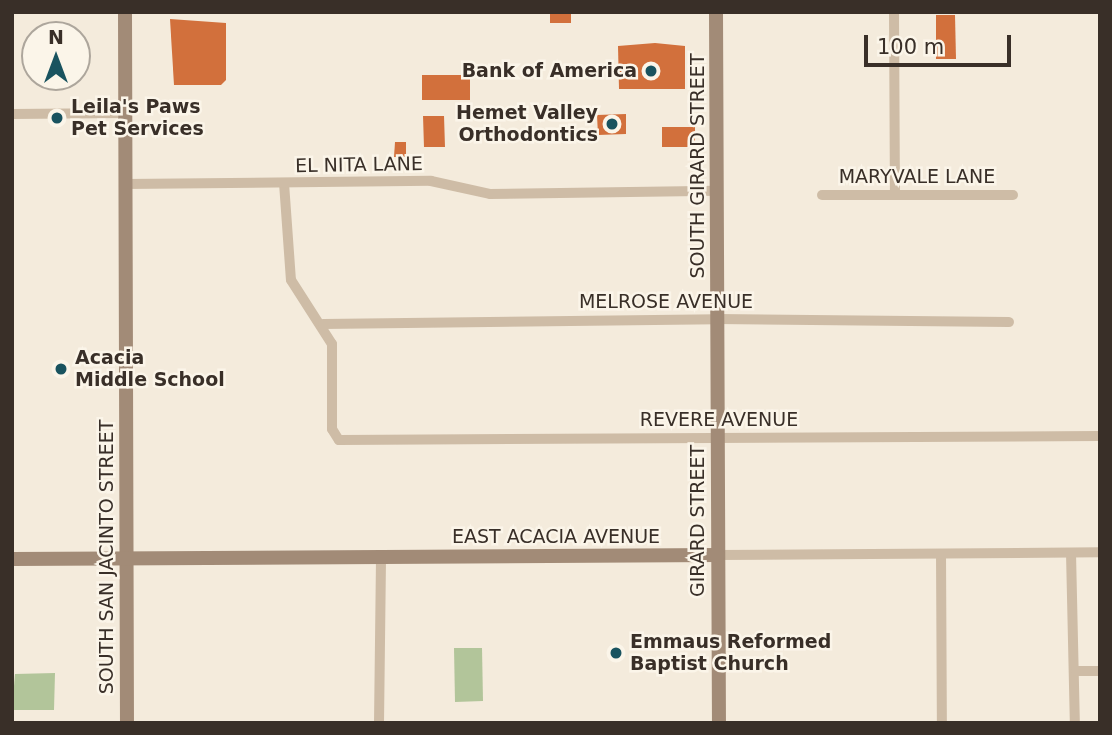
<!DOCTYPE html>
<html>
<head>
<meta charset="utf-8">
<style>
	body { margin:0 }
	#map { position:relative; width:1112px; height:735px; overflow:hidden; background:#f4ebdc; font-family:"DejaVu Sans",sans-serif }
	div>[style] { position:absolute }
	.green>* { inset:0; background:#b2c59a }
	.building>* { inset:0; background:#d2703c }
	.street>* { height:10px; margin:-5px; padding:0 5px; transform-origin:5px; border-radius:5px; background:#cebca6 }
	.secondary>* { height:14px; margin:-7px; padding:0 7px; transform-origin:7px; border-radius:7px; background:#a28b77 }
	.dots>* { width:19px; height:19px; translate:-50% -50%; box-sizing:border-box; border:4px solid #fbf5e9; border-radius:50% }
	span { translate:-50% -50%; white-space:nowrap; text-align:center; line-height:1.15; -webkit-text-stroke:5px #fbf5e9; paint-order:stroke }
	.poi-label { font-size:19px; color:#392f28; font-weight:700 }
	.right { translate:-100% -50%; text-align:right }
	.left { translate:0 -50%; text-align:left }
	.street-label { font-size:19px; color:#392f28 }
	.frame { position:absolute; inset:0; border:14px solid #392f28; pointer-events:none }
	.north { position:absolute; left:21px; top:21px; width:70px; height:70px; box-sizing:border-box; background:#fbf5e9; border:2px solid #ada69c; border-radius:50%; rotate:0deg; font-size:19px; font-weight:700; line-height:28px; text-align:center; color:#392f28 }
	.north::after { content:''; display:block; margin:auto; width:24px; height:32px; background:#19535f; clip-path:polygon(50% 0,100% 100%,50% 72%,0 100%) }
	.scale { position:absolute; left:864px; top:35px; width:147px; height:32px; box-sizing:border-box; border:4px solid #392f28; border-top:0; padding-left:9px; font-size:21px; line-height:24px; white-space:nowrap; color:#392f28; -webkit-text-stroke:5px #fbf5e9; paint-order:stroke }
</style>
</head>
<body>
<div id="map">
	<div class="green">
		<div style="clip-path:polygon(454px 648px,482px 648px,483px 701px,455px 702px)"></div>
		<div style="clip-path:polygon(55px 673px,54px 710px,12px 710px,15px 674px)"></div>
	</div>
	<div class="building">
		<div style="clip-path:polygon(550px 12px,571px 12px,571px 23px,550px 23px)"></div>
		<div style="clip-path:polygon(936px 15px,955px 15px,956px 59px,936px 59px)"></div>
		<div style="clip-path:polygon(170px 19px,226px 23px,226px 80px,221px 85px,174px 85px)"></div>
		<div style="clip-path:polygon(655px 43px,685px 46px,685px 89px,619px 89px,618px 46px)"></div>
		<div style="clip-path:polygon(422px 75px,470px 75px,470px 100px,422px 100px)"></div>
		<div style="clip-path:polygon(626px 114px,626px 134px,598px 135px,597px 115px)"></div>
		<div style="clip-path:polygon(423px 116px,444px 116px,445px 147px,424px 147px)"></div>
		<div style="clip-path:polygon(662px 127px,695px 127px,695px 147px,662px 147px)"></div>
		<div style="clip-path:polygon(395px 142px,406px 142px,406px 157px,394px 157px)"></div>
	</div>
	<div class="street">
		<div style="left:894px;top:12px;width:182px;rotate:89.7deg"></div>
		<div style="left:12px;top:114px;width:113px;rotate:-0.5deg"></div>
		<div style="left:284px;top:183px;width:97px;rotate:85.9deg"></div>
		<div style="left:291px;top:280px;width:76px;rotate:57.4deg"></div>
		<div style="left:332px;top:344px;width:85px;rotate:90deg"></div>
		<div style="left:332px;top:429px;width:13px;rotate:58deg"></div>
		<div style="left:339px;top:440px;width:761px;rotate:-0.3deg"></div>
		<div style="left:125px;top:184px;width:306px;rotate:-0.6deg"></div>
		<div style="left:431px;top:181px;width:60px;rotate:12.4deg"></div>
		<div style="left:490px;top:194px;width:227px;rotate:-0.8deg"></div>
		<div style="left:822px;top:195px;width:191px"></div>
		<div style="left:323px;top:324px;width:394px;rotate:-0.7deg"></div>
		<div style="left:717px;top:319px;width:292px;rotate:0.6deg"></div>
		<div style="left:1071px;top:553px;width:170px;rotate:88.7deg"></div>
		<div style="left:941px;top:554px;width:169px;rotate:89.7deg"></div>
		<div style="left:718px;top:555px;width:382px;rotate:-0.4deg"></div>
		<div style="left:1076px;top:671px;width:24px"></div>
		<div style="left:379px;top:723px;width:166px;rotate:-89.3deg"></div>
	</div>
	<div class="secondary">
		<div style="left:125px;top:12px;width:711px;rotate:89.84deg"></div>
		<div style="left:716px;top:12px;width:711px;rotate:89.76deg"></div>
		<div style="left:12px;top:559px;width:706px;rotate:-0.32deg"></div>
	</div>
	<div class="dots">
		<div style="left:651px;top:71px;background:#19535f"></div>
		<div style="left:57px;top:118px;background:#19535f"></div>
		<div style="left:612px;top:124px;background:#19535f"></div>
		<div style="left:61px;top:369px;background:#19535f"></div>
		<div style="left:616px;top:653px;background:#19535f"></div>
	</div>
	<div class="poi-label">
		<span class="right" style="left:637px;top:71px">Bank of America</span>
		<span class="left" style="left:71px;top:118px">Leila's Paws<br>Pet Services</span>
		<span class="right" style="left:598px;top:124px">Hemet Valley<br>Orthodontics</span>
		<span class="left" style="left:75px;top:369px">Acacia<br>Middle School</span>
		<span class="left" style="left:630px;top:653px">Emmaus Reformed<br>Baptist Church</span>
	</div>
	<div class="street-label">
		<span style="left:359px;top:165px;rotate:-1deg">EL NITA LANE</span>
		<span style="left:698px;top:166px;rotate:-90deg">SOUTH GIRARD STREET</span>
		<span style="left:917px;top:177px">MARYVALE LANE</span>
		<span style="left:666px;top:302px">MELROSE AVENUE</span>
		<span style="left:719px;top:420px">REVERE AVENUE</span>
		<span style="left:698px;top:521px;rotate:-90deg">GIRARD STREET</span>
		<span style="left:556px;top:537px">EAST ACACIA AVENUE</span>
		<span style="left:107px;top:557px;rotate:-90deg">SOUTH SAN JACINTO STREET</span>
	</div>
	<div class="frame"></div>
	<div class="north">N</div>
	<div class="scale">100 m</div>
</div>
</body>
</html>
